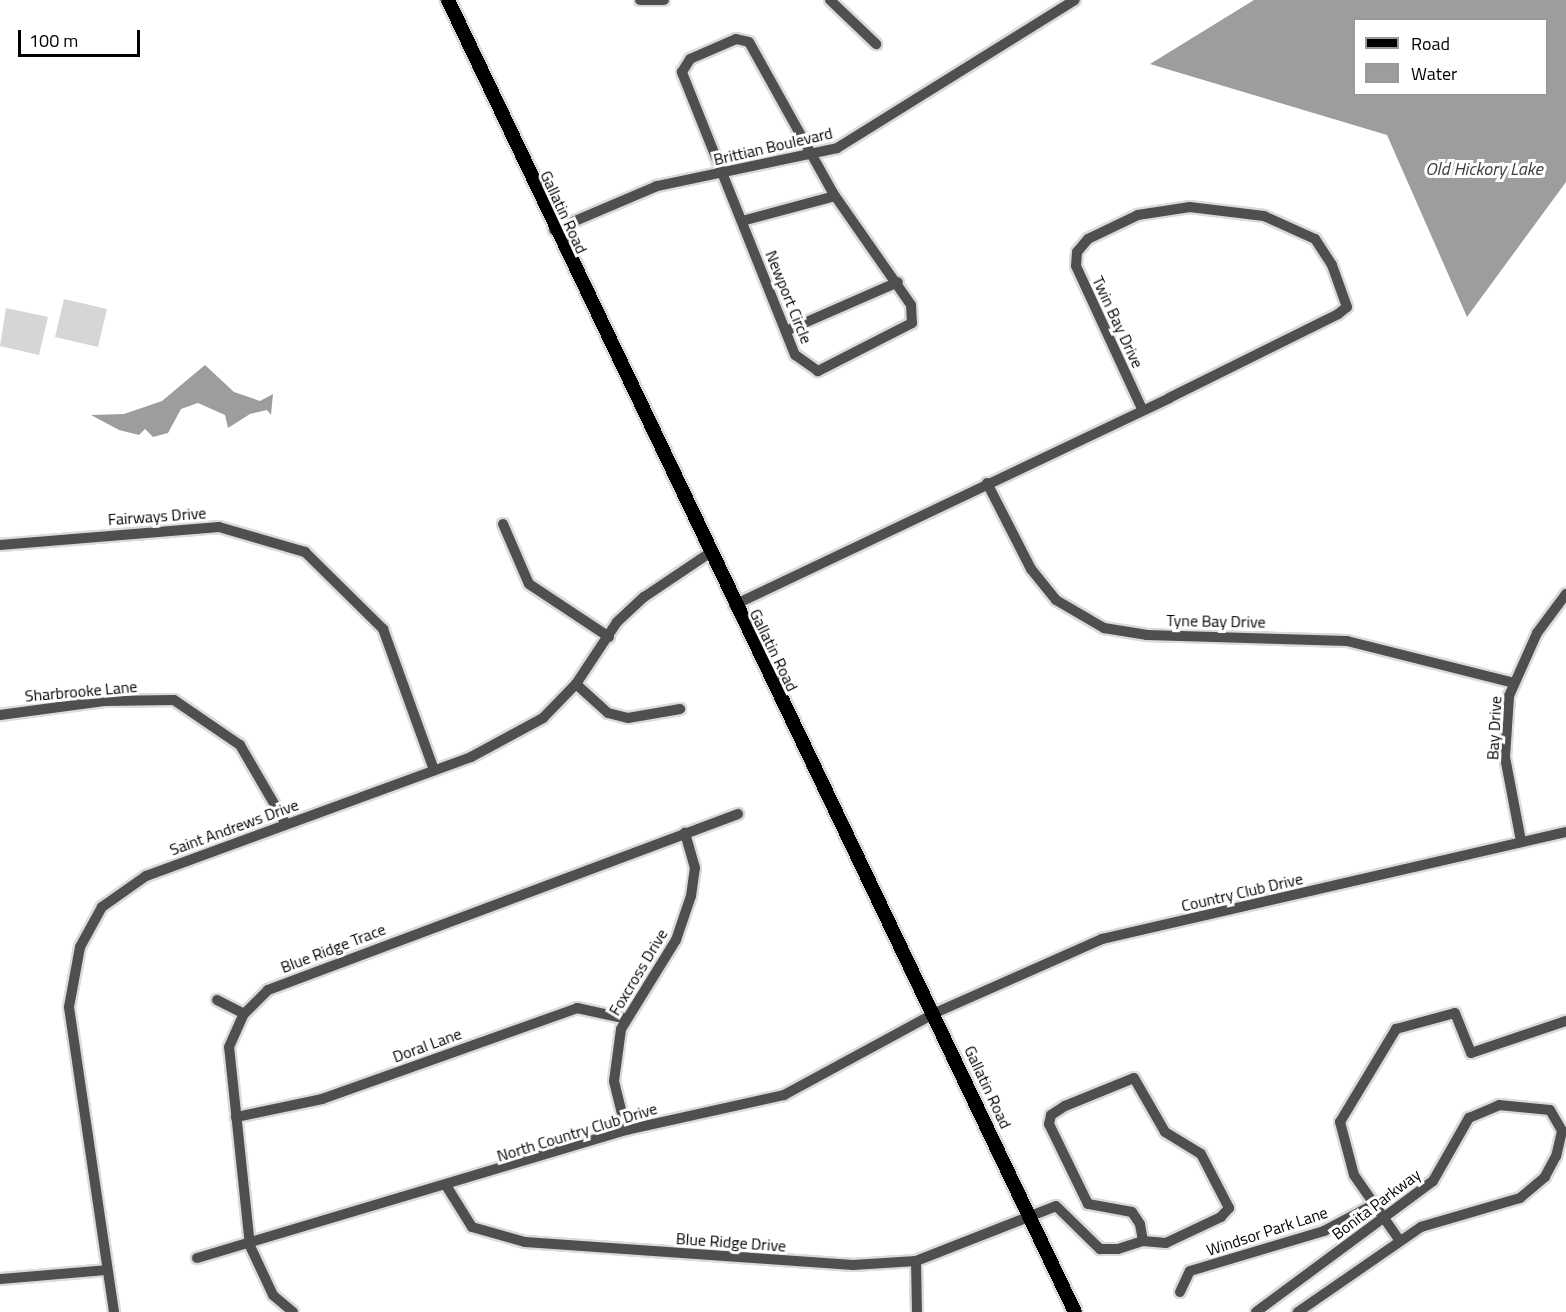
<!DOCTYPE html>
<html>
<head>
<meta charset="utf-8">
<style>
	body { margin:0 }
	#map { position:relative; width:1566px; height:1312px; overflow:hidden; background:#fff; font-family:"Titillium Web",sans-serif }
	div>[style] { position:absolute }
	.green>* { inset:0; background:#d6d6d6 }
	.water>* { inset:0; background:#9d9d9d }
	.roads { filter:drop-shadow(2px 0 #dbdbdb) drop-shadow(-2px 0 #dbdbdb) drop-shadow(0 2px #dbdbdb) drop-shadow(0 -2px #dbdbdb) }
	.minor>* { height:10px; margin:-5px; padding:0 5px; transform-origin:5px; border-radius:5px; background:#4f4f4f }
	.major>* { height:14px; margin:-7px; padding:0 7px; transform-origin:7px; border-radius:7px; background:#000 }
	span { translate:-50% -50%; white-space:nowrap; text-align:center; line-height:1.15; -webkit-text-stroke:6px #fff; paint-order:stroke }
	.street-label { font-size:16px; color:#000 }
	.water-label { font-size:18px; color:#3e3e3e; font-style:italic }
	.legend { position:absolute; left:1353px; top:18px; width:195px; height:78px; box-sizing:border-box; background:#fff; border:2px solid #999; margin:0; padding:8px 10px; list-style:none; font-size:18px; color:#000 }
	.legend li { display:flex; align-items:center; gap:12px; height:30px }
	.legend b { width:30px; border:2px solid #999 }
	.scale { position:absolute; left:18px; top:30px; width:122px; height:27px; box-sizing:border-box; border:3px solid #000; border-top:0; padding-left:8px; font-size:18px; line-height:21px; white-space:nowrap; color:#000; -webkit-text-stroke:4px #fff; paint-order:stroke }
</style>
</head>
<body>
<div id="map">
	<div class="green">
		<div style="clip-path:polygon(64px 299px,107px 309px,98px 347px,55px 337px)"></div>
		<div style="clip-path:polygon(6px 308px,48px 317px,39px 355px,0 346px)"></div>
	</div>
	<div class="water">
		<div style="clip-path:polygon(evenodd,1254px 0,1566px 0,1566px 182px,1467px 317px,1387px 135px,1150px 64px,1254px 0,1354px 20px,1546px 20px,1546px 94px,1354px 94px,1354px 20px)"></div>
		<div style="clip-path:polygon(205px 365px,234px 392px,260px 401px,273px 394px,271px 415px,267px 410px,250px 414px,228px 428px,225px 415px,198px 403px,181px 409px,168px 433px,153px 437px,145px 429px,139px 435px,119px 430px,91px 415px,124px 414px,162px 401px)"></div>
	</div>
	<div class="roads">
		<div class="minor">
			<div style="left:640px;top:0;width:24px"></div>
			<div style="left:830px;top:0;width:64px;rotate:43.7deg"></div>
			<div style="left:736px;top:39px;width:13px;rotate:13deg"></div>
			<div style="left:749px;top:42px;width:173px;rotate:60.9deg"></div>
			<div style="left:833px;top:193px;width:136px;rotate:55.1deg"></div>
			<div style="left:911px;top:305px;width:18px;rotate:87deg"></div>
			<div style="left:912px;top:323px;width:106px;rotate:152.9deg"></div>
			<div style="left:818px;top:371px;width:28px;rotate:-145deg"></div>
			<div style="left:795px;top:355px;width:305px;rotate:-111.8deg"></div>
			<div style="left:682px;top:72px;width:15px;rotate:-58deg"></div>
			<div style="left:690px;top:59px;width:50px;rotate:-23.5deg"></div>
			<div style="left:742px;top:221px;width:96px;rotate:-15deg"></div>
			<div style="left:554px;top:230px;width:112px;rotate:-23.1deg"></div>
			<div style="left:657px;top:186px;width:184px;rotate:-11.9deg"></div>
			<div style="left:837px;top:148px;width:280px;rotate:-31.9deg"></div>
			<div style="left:786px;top:331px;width:122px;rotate:-23.6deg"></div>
			<div style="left:987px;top:483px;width:97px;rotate:62.9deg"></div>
			<div style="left:1031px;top:569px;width:40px;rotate:51deg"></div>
			<div style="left:1056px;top:600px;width:56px;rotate:30.3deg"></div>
			<div style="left:1104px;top:628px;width:44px;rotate:9.2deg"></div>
			<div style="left:1147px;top:635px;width:200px;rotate:1.7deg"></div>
			<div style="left:1347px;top:641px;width:172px;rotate:14.1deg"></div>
			<div style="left:503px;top:524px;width:65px;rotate:66.6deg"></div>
			<div style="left:529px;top:584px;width:96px;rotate:33.5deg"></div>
			<div style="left:0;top:545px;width:220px;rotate:-4.7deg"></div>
			<div style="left:219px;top:527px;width:90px;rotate:16.2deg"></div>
			<div style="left:305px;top:552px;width:110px;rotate:44.6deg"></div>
			<div style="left:383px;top:629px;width:150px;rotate:70.1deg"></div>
			<div style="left:734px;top:605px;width:482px;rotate:-25.4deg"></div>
			<div style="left:1169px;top:398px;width:189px;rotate:-26.4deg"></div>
			<div style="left:1338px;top:314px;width:11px;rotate:-38deg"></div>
			<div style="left:1347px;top:307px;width:45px;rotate:-109.7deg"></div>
			<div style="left:1332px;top:265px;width:31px;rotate:-123deg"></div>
			<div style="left:1315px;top:239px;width:56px;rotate:-155.7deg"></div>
			<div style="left:1264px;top:216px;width:75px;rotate:-173.1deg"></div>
			<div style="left:1190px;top:207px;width:53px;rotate:171.3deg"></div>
			<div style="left:1138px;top:215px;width:55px;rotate:154.4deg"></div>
			<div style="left:1088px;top:239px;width:17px;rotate:130deg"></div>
			<div style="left:1077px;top:252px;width:14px;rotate:94deg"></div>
			<div style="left:1076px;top:266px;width:157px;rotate:65.2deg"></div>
			<div style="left:576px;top:684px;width:43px;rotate:42.2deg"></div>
			<div style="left:608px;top:713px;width:21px;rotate:14deg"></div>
			<div style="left:628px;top:718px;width:53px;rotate:-9.8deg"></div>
			<div style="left:0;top:715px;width:105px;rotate:-7.7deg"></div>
			<div style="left:104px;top:701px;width:70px;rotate:-0.8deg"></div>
			<div style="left:174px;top:700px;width:80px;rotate:34.3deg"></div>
			<div style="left:240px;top:745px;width:91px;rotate:59.8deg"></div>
			<div style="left:1521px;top:841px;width:86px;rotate:-100.8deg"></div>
			<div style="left:1505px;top:757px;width:61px;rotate:-86.2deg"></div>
			<div style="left:1509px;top:696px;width:69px;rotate:-66deg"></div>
			<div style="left:1537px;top:633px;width:49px;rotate:-53.4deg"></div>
			<div style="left:217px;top:1000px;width:30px;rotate:27deg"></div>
			<div style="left:236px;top:1117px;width:88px;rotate:-11.8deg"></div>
			<div style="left:322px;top:1099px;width:271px;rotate:-19.6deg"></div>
			<div style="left:577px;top:1008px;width:51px;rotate:12.4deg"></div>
			<div style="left:626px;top:1130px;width:50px;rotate:-103.8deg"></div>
			<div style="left:614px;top:1081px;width:52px;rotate:-82.3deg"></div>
			<div style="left:621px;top:1029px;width:105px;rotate:-58.3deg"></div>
			<div style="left:676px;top:940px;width:46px;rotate:-71.2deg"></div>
			<div style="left:691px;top:896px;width:28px;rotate:-82deg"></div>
			<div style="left:695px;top:868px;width:37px;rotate:-106deg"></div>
			<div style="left:447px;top:1187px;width:47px;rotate:58deg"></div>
			<div style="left:472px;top:1227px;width:55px;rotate:15.8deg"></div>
			<div style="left:525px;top:1242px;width:329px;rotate:4deg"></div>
			<div style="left:853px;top:1265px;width:63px;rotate:-3.6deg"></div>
			<div style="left:916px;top:1261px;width:150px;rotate:-21.4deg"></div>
			<div style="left:1056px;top:1206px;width:62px;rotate:44.3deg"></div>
			<div style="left:1100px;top:1249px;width:18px"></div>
			<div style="left:1118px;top:1249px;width:26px;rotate:-18deg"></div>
			<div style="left:1143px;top:1241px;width:17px;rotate:-100deg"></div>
			<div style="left:1140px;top:1224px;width:14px;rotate:-124deg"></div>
			<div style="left:1132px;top:1212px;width:45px;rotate:-169.7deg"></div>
			<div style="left:1088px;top:1204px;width:89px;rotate:-116deg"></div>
			<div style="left:1049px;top:1124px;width:9px;rotate:-77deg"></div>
			<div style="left:1051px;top:1115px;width:17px;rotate:-33deg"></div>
			<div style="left:1065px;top:1106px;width:74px;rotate:-22.1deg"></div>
			<div style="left:1134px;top:1078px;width:62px;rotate:60.1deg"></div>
			<div style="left:1165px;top:1132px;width:42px;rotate:31.4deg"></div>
			<div style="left:1201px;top:1154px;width:61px;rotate:62.6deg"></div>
			<div style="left:1229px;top:1208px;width:12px;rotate:132deg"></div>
			<div style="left:1221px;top:1217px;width:61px;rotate:154.7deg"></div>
			<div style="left:1166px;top:1243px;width:23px;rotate:-175deg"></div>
			<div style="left:1400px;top:1241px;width:80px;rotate:-124.9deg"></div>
			<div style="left:1354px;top:1175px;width:55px;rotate:-104.8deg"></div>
			<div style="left:1340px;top:1122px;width:109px;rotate:-58.9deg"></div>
			<div style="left:1396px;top:1029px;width:61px;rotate:-15.2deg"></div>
			<div style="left:1455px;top:1013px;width:43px;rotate:68.2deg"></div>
			<div style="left:1471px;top:1053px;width:100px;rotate:-18.6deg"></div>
			<div style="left:197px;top:1258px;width:448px;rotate:-16.6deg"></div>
			<div style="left:626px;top:1130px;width:162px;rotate:-12.5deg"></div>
			<div style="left:784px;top:1095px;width:172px;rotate:-28.5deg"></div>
			<div style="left:935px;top:1013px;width:183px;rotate:-23.9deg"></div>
			<div style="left:1102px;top:939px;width:476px;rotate:-13deg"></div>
			<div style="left:916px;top:1261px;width:51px;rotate:88.9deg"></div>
			<div style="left:0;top:1279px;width:107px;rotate:-4.8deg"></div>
			<div style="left:1180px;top:1292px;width:23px;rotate:-65deg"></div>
			<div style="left:1190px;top:1271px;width:140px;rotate:-16.6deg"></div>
			<div style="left:1324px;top:1231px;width:55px;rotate:-28deg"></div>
			<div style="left:114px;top:1312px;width:308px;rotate:-98.4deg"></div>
			<div style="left:69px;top:1007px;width:61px;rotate:-79.6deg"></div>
			<div style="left:80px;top:947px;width:46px;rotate:-61.2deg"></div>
			<div style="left:102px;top:907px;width:54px;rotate:-35.2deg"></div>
			<div style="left:146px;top:876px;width:346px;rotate:-20.1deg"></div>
			<div style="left:471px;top:757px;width:82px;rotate:-28.4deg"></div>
			<div style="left:543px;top:718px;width:47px;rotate:-45.9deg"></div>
			<div style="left:576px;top:684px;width:74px;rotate:-56.5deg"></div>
			<div style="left:617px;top:622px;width:37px;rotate:-43deg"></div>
			<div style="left:644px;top:597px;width:81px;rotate:-33.9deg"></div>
			<div style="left:293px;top:1312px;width:26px;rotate:-140deg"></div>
			<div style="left:273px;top:1295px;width:54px;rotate:-115.1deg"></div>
			<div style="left:250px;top:1246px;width:200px;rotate:-96deg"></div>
			<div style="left:229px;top:1047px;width:36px;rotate:-66deg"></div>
			<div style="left:244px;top:1014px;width:34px;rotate:-45deg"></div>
			<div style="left:268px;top:990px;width:502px;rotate:-20.53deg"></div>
			<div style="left:1256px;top:1312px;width:220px;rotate:-36.5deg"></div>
			<div style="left:1433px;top:1181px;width:73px;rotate:-60.3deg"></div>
			<div style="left:1469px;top:1118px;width:33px;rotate:-23deg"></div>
			<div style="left:1499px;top:1105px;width:51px;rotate:5.6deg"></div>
			<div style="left:1550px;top:1110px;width:24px;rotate:60deg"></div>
			<div style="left:1562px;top:1131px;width:26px;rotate:103deg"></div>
			<div style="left:1556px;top:1156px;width:24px;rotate:118deg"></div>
			<div style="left:1545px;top:1177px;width:33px;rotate:140deg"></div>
			<div style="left:1520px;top:1198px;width:103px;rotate:163.7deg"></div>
			<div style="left:1421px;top:1227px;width:150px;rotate:145.4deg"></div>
		</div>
		<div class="major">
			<div style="left:448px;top:0;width:1454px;rotate:64.46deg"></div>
		</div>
	</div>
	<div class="street-label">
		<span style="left:773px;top:146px;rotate:-13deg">Brittian Boulevard</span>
		<span style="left:564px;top:212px;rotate:65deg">Gallatin Road</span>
		<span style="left:789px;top:297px;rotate:68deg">Newport Circle</span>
		<span style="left:1118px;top:322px;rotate:65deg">Twin Bay Drive</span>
		<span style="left:157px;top:516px;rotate:-4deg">Fairways Drive</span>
		<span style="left:1216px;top:621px;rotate:1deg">Tyne Bay Drive</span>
		<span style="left:774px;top:650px;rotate:64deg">Gallatin Road</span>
		<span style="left:81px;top:691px;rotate:-5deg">Sharbrooke Lane</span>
		<span style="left:1494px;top:728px;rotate:-87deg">Bay Drive</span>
		<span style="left:234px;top:827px;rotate:-20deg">Saint Andrews Drive</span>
		<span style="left:1242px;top:892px;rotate:-13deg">Country Club Drive</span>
		<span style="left:333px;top:948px;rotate:-21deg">Blue Ridge Trace</span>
		<span style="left:638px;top:972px;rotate:-59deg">Foxcross Drive</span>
		<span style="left:427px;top:1045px;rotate:-20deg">Doral Lane</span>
		<span style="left:988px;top:1087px;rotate:65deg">Gallatin Road</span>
		<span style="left:577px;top:1132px;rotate:-17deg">North Country Club Drive</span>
		<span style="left:1376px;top:1204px;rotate:-37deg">Bonita Parkway</span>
		<span style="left:1267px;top:1231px;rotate:-18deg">Windsor Park Lane</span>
		<span style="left:731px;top:1242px;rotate:4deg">Blue Ridge Drive</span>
	</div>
	<div class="water-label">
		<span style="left:1484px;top:169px">Old Hickory Lake</span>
	</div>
	<ul class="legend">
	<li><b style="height:8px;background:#000"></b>Road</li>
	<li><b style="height:16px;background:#9d9d9d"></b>Water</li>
	</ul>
	<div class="scale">100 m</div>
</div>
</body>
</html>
